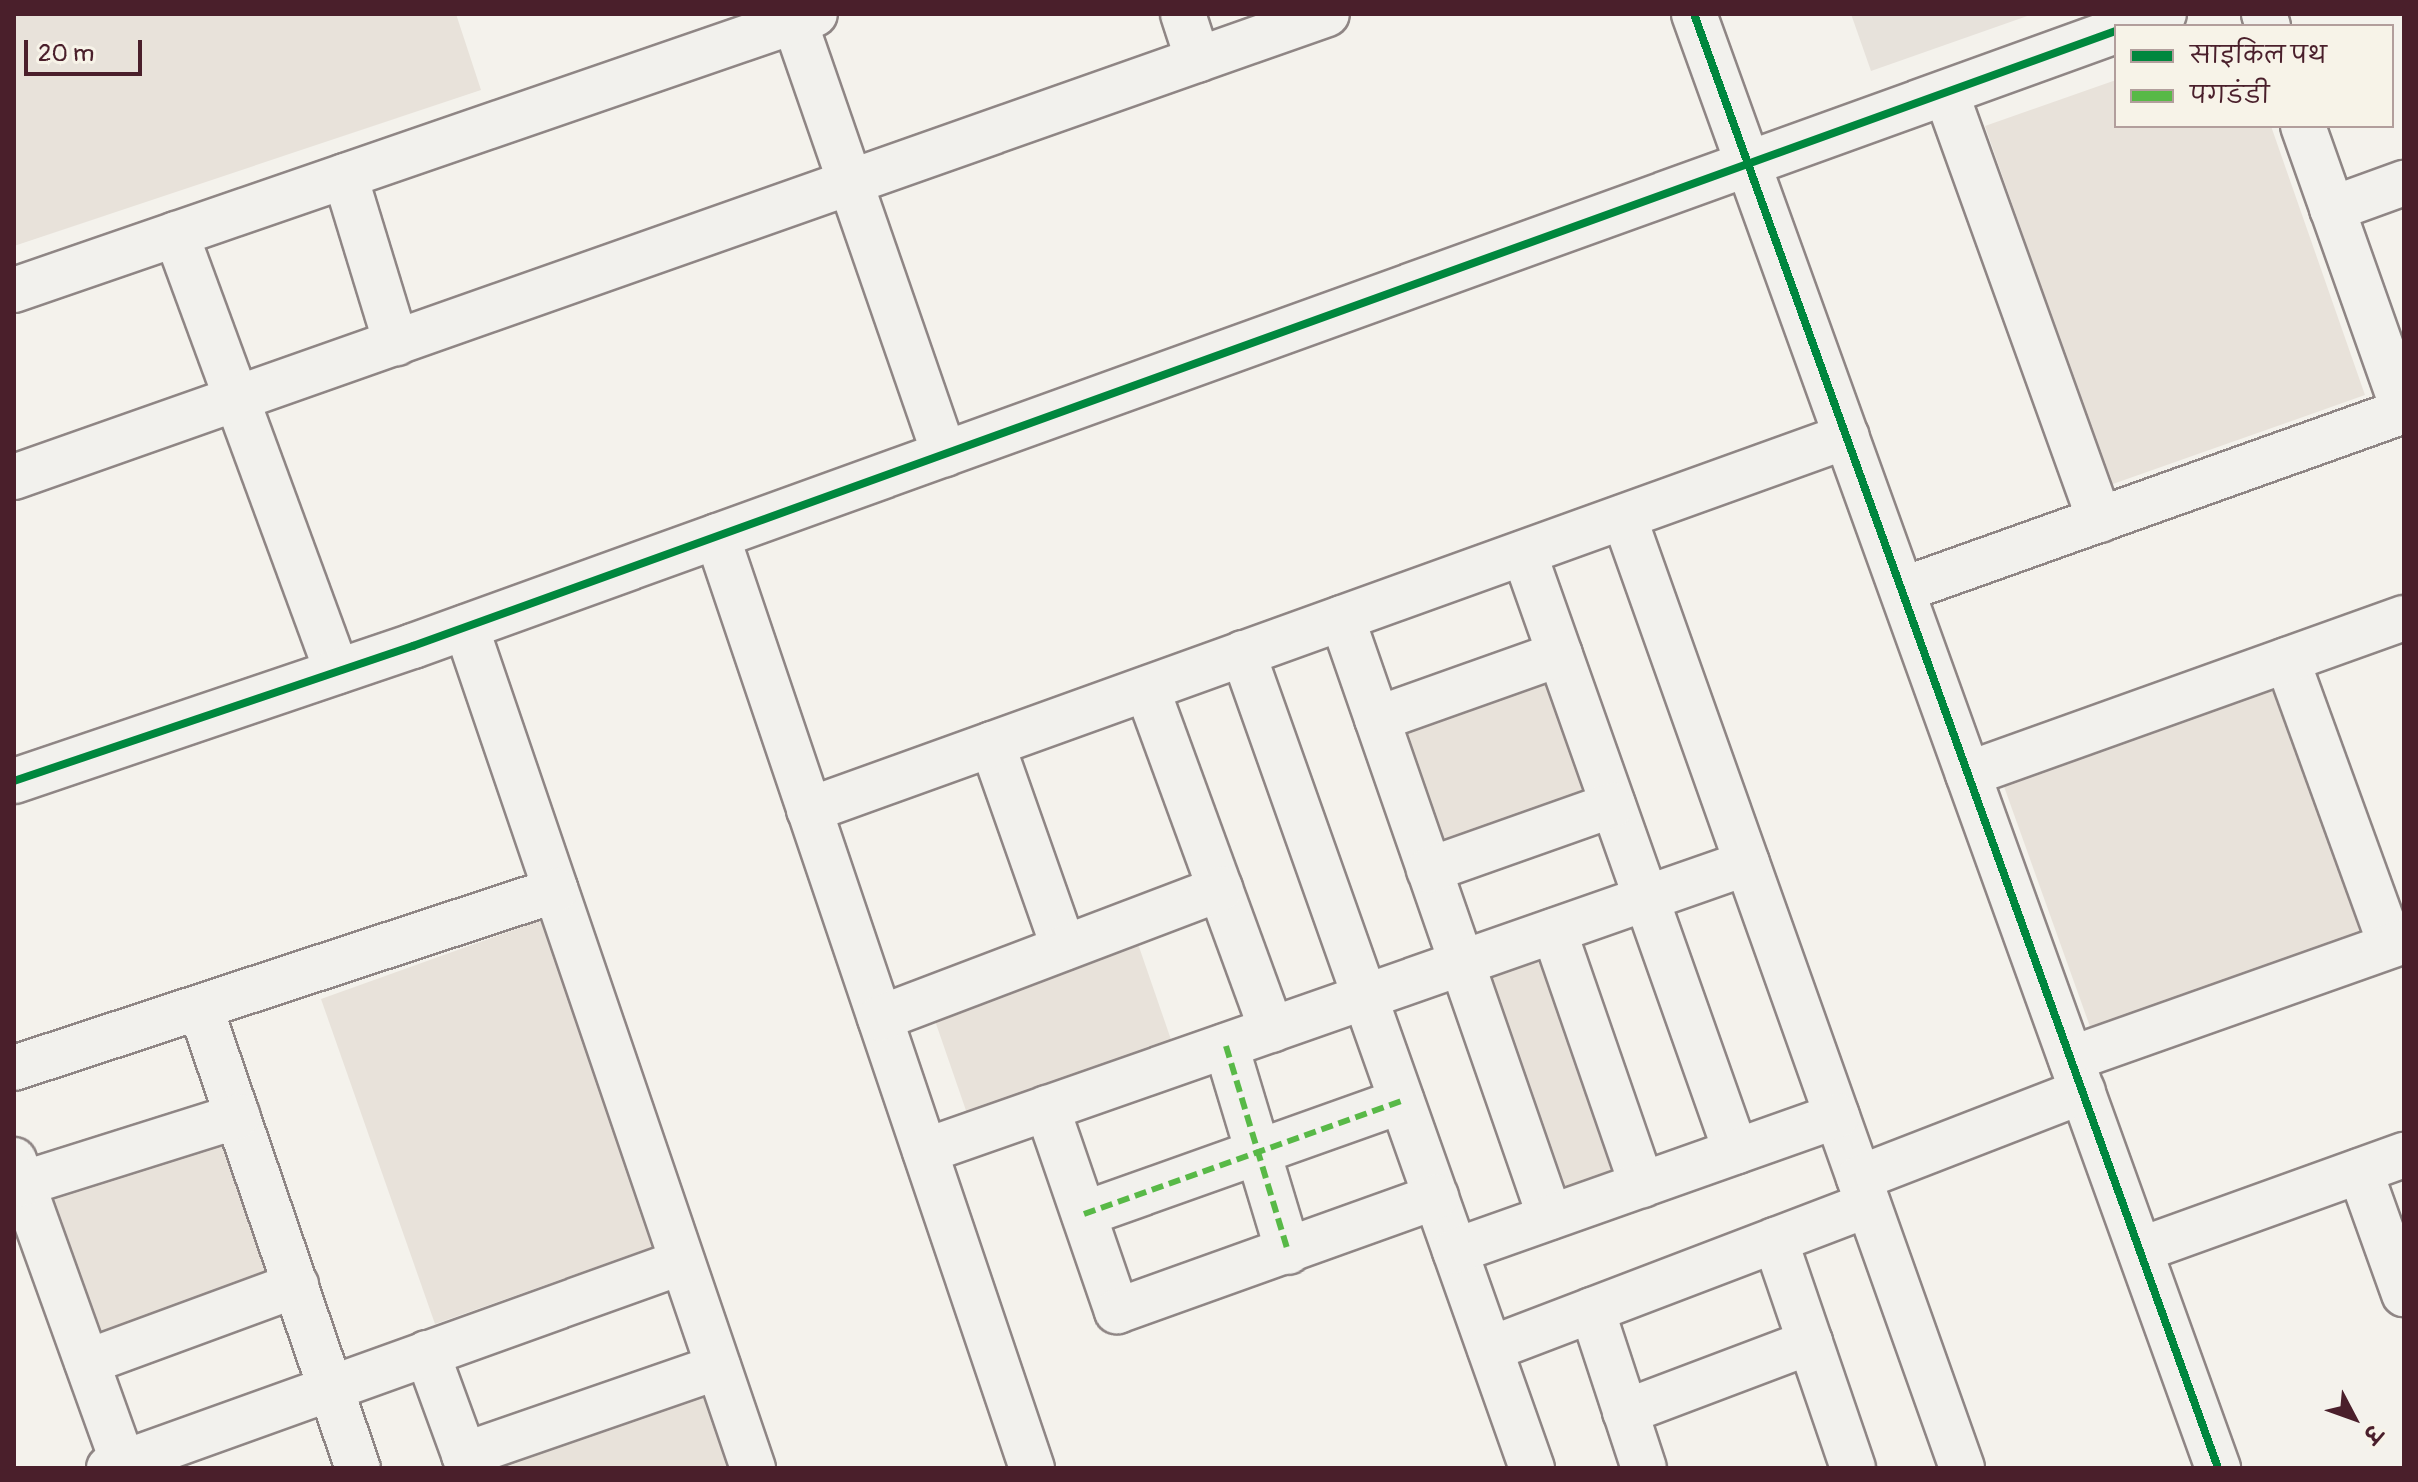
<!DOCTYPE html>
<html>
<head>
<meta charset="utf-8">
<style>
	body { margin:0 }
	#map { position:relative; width:2418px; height:1482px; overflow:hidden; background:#f4f2ec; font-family:Pangolin,"Playpen Sans Deva",sans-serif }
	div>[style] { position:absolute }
	.built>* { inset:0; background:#e7e2db }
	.green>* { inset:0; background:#e8e2da }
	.roads { filter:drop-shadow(2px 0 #8f8685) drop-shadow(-2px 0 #8f8685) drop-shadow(0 2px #8f8685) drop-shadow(0 -2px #8f8685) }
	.minor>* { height:44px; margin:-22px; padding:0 22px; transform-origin:22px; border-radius:22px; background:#f2f1ed }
	.quiet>* { height:6px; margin-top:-3px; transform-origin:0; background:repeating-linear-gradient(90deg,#58b947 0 12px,transparent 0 18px) }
	.cycleway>* { height:8px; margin:-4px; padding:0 4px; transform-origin:4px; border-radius:4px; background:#00873e }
	span { translate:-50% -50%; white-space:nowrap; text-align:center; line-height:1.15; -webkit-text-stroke:7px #f7f3e8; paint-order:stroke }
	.frame { position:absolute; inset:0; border:16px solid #4a1f2b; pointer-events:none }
	.legend { position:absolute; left:2114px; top:24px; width:280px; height:104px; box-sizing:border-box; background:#f7f3e8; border:2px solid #b29e9c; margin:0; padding:10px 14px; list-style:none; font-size:24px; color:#4a1f2b }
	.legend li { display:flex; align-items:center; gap:16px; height:40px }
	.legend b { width:40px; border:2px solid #b29e9c }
	.north { position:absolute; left:2314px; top:1378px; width:80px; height:80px; -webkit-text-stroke:6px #f7f3e8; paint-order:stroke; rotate:131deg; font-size:22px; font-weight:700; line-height:32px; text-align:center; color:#4a1f2b }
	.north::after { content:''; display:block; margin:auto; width:28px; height:36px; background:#4a1f2b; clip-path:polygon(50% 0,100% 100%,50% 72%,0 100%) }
	.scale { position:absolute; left:24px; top:40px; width:118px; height:36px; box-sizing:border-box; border:4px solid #4a1f2b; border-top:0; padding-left:10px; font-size:24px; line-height:28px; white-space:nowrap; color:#4a1f2b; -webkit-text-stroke:6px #f7f3e8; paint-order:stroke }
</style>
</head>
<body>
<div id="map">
	<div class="built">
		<div style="clip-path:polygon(1851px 14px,2033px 14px,1871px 71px)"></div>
	</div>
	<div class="green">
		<div style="clip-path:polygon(14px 14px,456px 14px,481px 90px,14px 246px)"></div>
		<div style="clip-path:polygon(2116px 80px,2116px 126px,2271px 126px,2365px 395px,2110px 485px,1985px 126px)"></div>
		<div style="clip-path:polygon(1552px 667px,1599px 798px,1436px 857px,1389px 725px)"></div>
		<div style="clip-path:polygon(2274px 682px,2366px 936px,2093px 1035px,2002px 781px)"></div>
		<div style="clip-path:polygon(544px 919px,658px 1245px,435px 1324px,321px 999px)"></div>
		<div style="clip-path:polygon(1137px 941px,1176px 1054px,971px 1125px,932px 1012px)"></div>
		<div style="clip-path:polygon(1544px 949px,1627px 1180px,1560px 1204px,1477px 973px)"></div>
		<div style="clip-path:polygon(228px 1130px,279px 1278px,92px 1343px,41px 1195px)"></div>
		<div style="clip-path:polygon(702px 1386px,732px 1468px,489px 1468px)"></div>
	</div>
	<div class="roads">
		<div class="minor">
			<div style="left:792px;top:14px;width:466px;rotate:70.9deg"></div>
			<div style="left:1183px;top:14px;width:48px;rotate:71.9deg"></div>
			<div style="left:1694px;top:14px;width:1546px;rotate:70.18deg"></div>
			<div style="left:2264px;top:14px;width:13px;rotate:72deg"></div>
			<div style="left:2131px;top:26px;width:35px;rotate:-20deg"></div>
			<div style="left:1946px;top:93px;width:454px;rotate:70.2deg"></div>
			<div style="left:2303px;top:126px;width:303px;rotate:70.5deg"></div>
			<div style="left:345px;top:176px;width:175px;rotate:73deg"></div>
			<div style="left:2332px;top:209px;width:77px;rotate:-19.9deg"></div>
			<div style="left:176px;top:234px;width:466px;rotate:69.8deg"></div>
			<div style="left:14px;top:290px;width:847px;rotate:-19.01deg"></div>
			<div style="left:14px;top:477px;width:1392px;rotate:-19.42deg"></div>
			<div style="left:1624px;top:517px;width:1009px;rotate:70.43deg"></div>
			<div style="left:717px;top:536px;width:984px;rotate:71.33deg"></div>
			<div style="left:1524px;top:553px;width:635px;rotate:70.51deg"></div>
			<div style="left:1902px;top:590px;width:533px;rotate:-19.62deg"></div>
			<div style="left:1342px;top:618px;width:634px;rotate:70.85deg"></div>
			<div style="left:466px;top:627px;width:889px;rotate:71.16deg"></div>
			<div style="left:1243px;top:653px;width:865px;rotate:70.48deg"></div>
			<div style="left:2287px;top:660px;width:303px;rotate:70deg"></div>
			<div style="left:1147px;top:689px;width:363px;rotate:69.9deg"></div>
			<div style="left:1377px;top:719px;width:194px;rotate:-19.6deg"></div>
			<div style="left:992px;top:744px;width:216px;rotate:70.6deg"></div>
			<div style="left:1968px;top:774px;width:463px;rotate:-19.7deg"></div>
			<div style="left:14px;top:781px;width:421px;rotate:-18.7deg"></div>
			<div style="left:413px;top:646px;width:1811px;rotate:-19.86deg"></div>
			<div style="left:809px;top:810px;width:1103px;rotate:-19.81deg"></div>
			<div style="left:1429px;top:870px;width:195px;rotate:-19.5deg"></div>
			<div style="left:1554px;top:931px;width:269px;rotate:70.9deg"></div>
			<div style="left:200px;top:1007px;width:487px;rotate:71.1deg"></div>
			<div style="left:880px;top:1018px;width:364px;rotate:-20.8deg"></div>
			<div style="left:1226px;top:1046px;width:215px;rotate:73.2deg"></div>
			<div style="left:2071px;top:1059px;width:353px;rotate:-19.5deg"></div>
			<div style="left:14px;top:1068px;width:570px;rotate:-18.18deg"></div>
			<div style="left:1047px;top:1108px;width:215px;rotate:71deg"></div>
			<div style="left:1117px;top:1311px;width:339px;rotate:-19.7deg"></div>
			<div style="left:925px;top:1151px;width:871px;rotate:-19.31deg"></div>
			<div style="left:14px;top:1160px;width:327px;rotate:70.2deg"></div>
			<div style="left:2360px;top:1171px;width:131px;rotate:70.3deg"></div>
			<div style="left:1859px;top:1178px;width:240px;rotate:-21.2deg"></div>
			<div style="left:22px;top:1184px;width:226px;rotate:-17.5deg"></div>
			<div style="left:1084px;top:1214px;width:337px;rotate:-19.6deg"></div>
			<div style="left:1775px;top:1240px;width:241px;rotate:71.1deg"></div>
			<div style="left:2140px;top:1250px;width:281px;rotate:-19.8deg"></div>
			<div style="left:1455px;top:1251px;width:405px;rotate:-19.5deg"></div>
			<div style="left:1592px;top:1310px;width:166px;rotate:71.8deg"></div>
			<div style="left:1490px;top:1349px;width:404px;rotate:-20.9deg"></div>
			<div style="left:427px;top:1353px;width:122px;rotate:69.9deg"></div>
			<div style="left:87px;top:1362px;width:223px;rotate:-20.2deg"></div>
			<div style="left:1625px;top:1412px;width:198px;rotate:-20.7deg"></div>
			<div style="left:464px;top:1455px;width:269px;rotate:-19.1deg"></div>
			<div style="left:109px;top:1468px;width:609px;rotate:-19.77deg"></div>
		</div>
	</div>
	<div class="quiet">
		<div style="left:1226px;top:1046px;width:215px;rotate:73.2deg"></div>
		<div style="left:1084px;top:1214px;width:337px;rotate:-19.6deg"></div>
	</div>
	<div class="cycleway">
		<div style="left:1694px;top:14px;width:1546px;rotate:70.18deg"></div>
		<div style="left:14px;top:781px;width:421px;rotate:-18.7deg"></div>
		<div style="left:413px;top:646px;width:1811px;rotate:-19.86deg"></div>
	</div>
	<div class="frame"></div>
	<ul class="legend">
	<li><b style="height:10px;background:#00873e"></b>साइकिल पथ</li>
	<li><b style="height:10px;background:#58b947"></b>पगडंडी</li>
	</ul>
	<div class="north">उ</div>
	<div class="scale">20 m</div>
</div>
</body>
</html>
